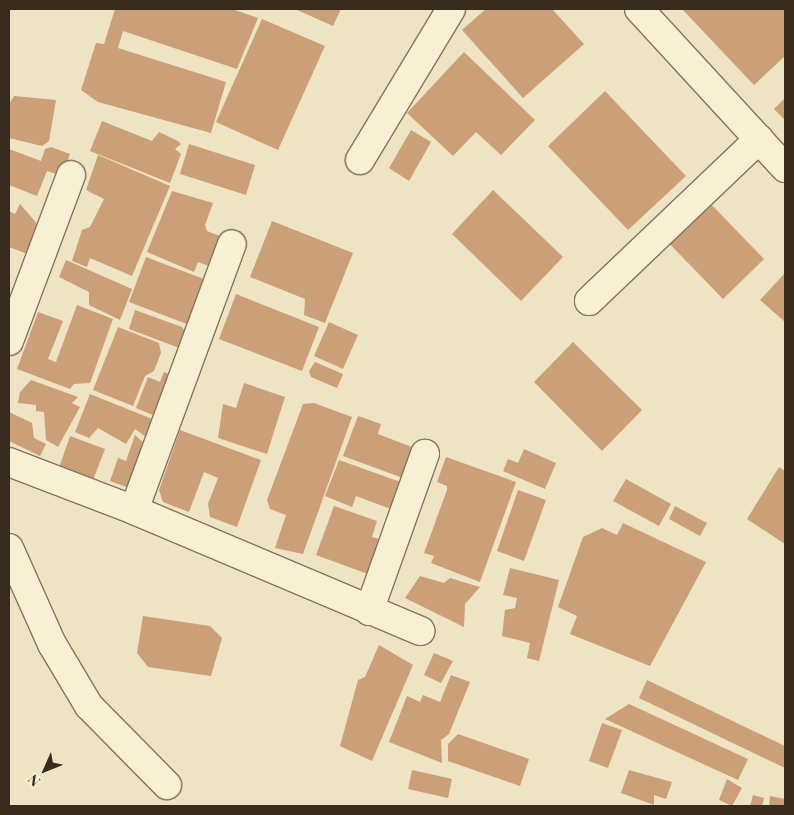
<!DOCTYPE html>
<html>
<head>
<meta charset="utf-8">
<style>
	body { margin:0 }
	#map { position:relative; width:794px; height:815px; overflow:hidden; background:#eee3c2; font-family:"Playfair Display",serif }
	div>[style] { position:absolute }
	.building>* { inset:0; background:#cb9f78 }
	.roads { filter:drop-shadow(1px 0 #877459) drop-shadow(-1px 0 #877459) drop-shadow(0 1px #877459) drop-shadow(0 -1px #877459) }
	.minor>* { height:28px; margin:-14px; padding:0 14px; transform-origin:14px; border-radius:14px; background:#f8f0d5 }
	span { translate:-50% -50%; white-space:nowrap; text-align:center; line-height:1.15; -webkit-text-stroke:4px #f5edd2; paint-order:stroke }
	.frame { position:absolute; inset:0; border:10px solid #372b1e; pointer-events:none }
	.north { position:absolute; left:20px; top:745px; width:50px; height:50px; -webkit-text-stroke:4px #f5edd2; paint-order:stroke; rotate:226deg; font-size:14px; font-weight:700; line-height:20px; text-align:center; color:#372b1e }
	.north::after { content:''; display:block; margin:auto; width:18px; height:22px; background:#372b1e; clip-path:polygon(50% 0,100% 100%,50% 72%,0 100%) }
</style>
</head>
<body>
<div id="map">
	<div class="building">
		<div style="clip-path:polygon(115px 9px,232px 9px,258px 18px,237px 69px,123px 31px,118px 48px,226px 82px,211px 133px,98px 102px,81px 90px,96px 43px,104px 44px)"></div>
		<div style="clip-path:polygon(295px 9px,341px 9px,333px 26px)"></div>
		<div style="clip-path:polygon(486px 9px,552px 9px,584px 44px,523px 98px,462px 30px)"></div>
		<div style="clip-path:polygon(682px 9px,785px 9px,785px 56px,754px 85px)"></div>
		<div style="clip-path:polygon(262px 19px,325px 46px,278px 150px,216px 122px)"></div>
		<div style="clip-path:polygon(464px 52px,535px 120px,501px 155px,476px 132px,453px 156px,407px 113px)"></div>
		<div style="clip-path:polygon(605px 91px,686px 176px,628px 230px,548px 146px)"></div>
		<div style="clip-path:polygon(14px 96px,56px 100px,49px 141px,42px 146px,9px 138px,9px 104px)"></div>
		<div style="clip-path:polygon(785px 98px,785px 120px,774px 109px)"></div>
		<div style="clip-path:polygon(102px 121px,152px 141px,159px 132px,178px 141px,181px 144px,175px 149px,181px 154px,170px 183px,90px 151px)"></div>
		<div style="clip-path:polygon(411px 130px,431px 142px,409px 181px,389px 168px)"></div>
		<div style="clip-path:polygon(189px 144px,255px 165px,246px 195px,180px 174px)"></div>
		<div style="clip-path:polygon(51px 147px,70px 154px,62px 176px,47px 171px,37px 196px,9px 185px,9px 149px,41px 161px,45px 149px)"></div>
		<div style="clip-path:polygon(98px 155px,170px 186px,132px 276px,90px 258px,87px 267px,72px 261px,82px 230px,90px 227px,104px 199px,86px 190px)"></div>
		<div style="clip-path:polygon(493px 190px,563px 257px,521px 301px,452px 234px)"></div>
		<div style="clip-path:polygon(172px 191px,213px 203px,205px 225px,207px 231px,227px 239px,214px 268px,198px 262px,194px 272px,147px 252px)"></div>
		<div style="clip-path:polygon(704px 197px,764px 259px,723px 299px,662px 236px)"></div>
		<div style="clip-path:polygon(20px 204px,40px 227px,30px 255px,9px 247px,9px 211px,15px 214px)"></div>
		<div style="clip-path:polygon(272px 221px,353px 253px,325px 323px,304px 315px,305px 299px,250px 277px)"></div>
		<div style="clip-path:polygon(146px 257px,209px 281px,192px 326px,129px 302px)"></div>
		<div style="clip-path:polygon(66px 260px,132px 289px,120px 320px,89px 305px,89px 292px,59px 277px)"></div>
		<div style="clip-path:polygon(785px 273px,785px 322px,760px 300px)"></div>
		<div style="clip-path:polygon(236px 294px,319px 327px,302px 371px,219px 339px)"></div>
		<div style="clip-path:polygon(77px 305px,113px 319px,90px 383px,74px 384px,70px 389px,17px 369px,38px 312px,63px 321px,48px 359px,56px 362px)"></div>
		<div style="clip-path:polygon(135px 310px,182px 327px,192px 342px,182px 349px,129px 329px)"></div>
		<div style="clip-path:polygon(329px 322px,358px 335px,343px 369px,314px 356px)"></div>
		<div style="clip-path:polygon(118px 327px,159px 343px,161px 353px,154px 371px,145px 376px,133px 406px,93px 390px)"></div>
		<div style="clip-path:polygon(573px 342px,642px 410px,602px 451px,534px 382px)"></div>
		<div style="clip-path:polygon(315px 362px,343px 374px,337px 388px,311px 377px,309px 371px)"></div>
		<div style="clip-path:polygon(164px 372px,174px 376px,162px 419px,136px 408px,148px 377px,160px 382px)"></div>
		<div style="clip-path:polygon(31px 380px,78px 397px,72px 403px,80px 407px,58px 447px,46px 440px,44px 412px,36px 411px,36px 405px,18px 403px,20px 392px)"></div>
		<div style="clip-path:polygon(244px 383px,285px 397px,267px 454px,218px 438px,223px 404px,236px 408px)"></div>
		<div style="clip-path:polygon(90px 394px,157px 421px,150px 440px,135px 429px,126px 444px,98px 428px,89px 438px,75px 432px)"></div>
		<div style="clip-path:polygon(314px 403px,352px 417px,303px 554px,275px 548px,286px 515px,270px 509px,267px 500px,303px 404px)"></div>
		<div style="clip-path:polygon(9px 412px,32px 423px,34px 438px,46px 444px,40px 456px,9px 441px)"></div>
		<div style="clip-path:polygon(358px 416px,381px 424px,378px 434px,422px 451px,403px 478px,343px 456px)"></div>
		<div style="clip-path:polygon(180px 430px,261px 460px,237px 527px,210px 517px,208px 504px,218px 478px,204px 472px,189px 512px,163px 502px,159px 490px)"></div>
		<div style="clip-path:polygon(135px 435px,148px 447px,132px 489px,110px 481px,118px 458px,126px 461px)"></div>
		<div style="clip-path:polygon(70px 436px,105px 449px,93px 480px,59px 468px)"></div>
		<div style="clip-path:polygon(524px 449px,556px 463px,545px 489px,503px 471px,508px 459px,518px 463px)"></div>
		<div style="clip-path:polygon(446px 457px,516px 482px,480px 582px,431px 563px,434px 556px,424px 553px,447px 490px,447px 486px,437px 482px)"></div>
		<div style="clip-path:polygon(339px 460px,406px 484px,396px 511px,356px 496px,352px 507px,325px 496px)"></div>
		<div style="clip-path:polygon(779px 467px,785px 471px,785px 544px,747px 519px)"></div>
		<div style="clip-path:polygon(626px 479px,671px 504px,659px 526px,613px 501px)"></div>
		<div style="clip-path:polygon(518px 490px,546px 500px,524px 561px,497px 551px)"></div>
		<div style="clip-path:polygon(334px 506px,377px 521px,372px 537px,379px 539px,368px 574px,316px 555px)"></div>
		<div style="clip-path:polygon(675px 506px,707px 523px,700px 536px,669px 519px)"></div>
		<div style="clip-path:polygon(623px 523px,706px 562px,650px 666px,570px 634px,577px 616px,558px 607px,583px 537px,602px 528px,617px 535px)"></div>
		<div style="clip-path:polygon(510px 568px,559px 580px,539px 661px,527px 658px,530px 643px,502px 636px,505px 610px,515px 608px,517px 598px,503px 595px)"></div>
		<div style="clip-path:polygon(420px 576px,444px 583px,450px 578px,480px 587px,465px 604px,464px 627px,405px 598px)"></div>
		<div style="clip-path:polygon(143px 616px,210px 626px,222px 638px,211px 676px,148px 667px,137px 653px)"></div>
		<div style="clip-path:polygon(379px 645px,413px 665px,372px 761px,340px 746px,358px 680px,365px 677px)"></div>
		<div style="clip-path:polygon(434px 653px,453px 661px,441px 683px,424px 675px)"></div>
		<div style="clip-path:polygon(451px 675px,470px 682px,449px 734px,441px 740px,442px 763px,389px 742px,407px 696px,420px 702px,423px 695px,440px 702px)"></div>
		<div style="clip-path:polygon(647px 680px,785px 746px,785px 768px,639px 698px)"></div>
		<div style="clip-path:polygon(629px 704px,748px 759px,738px 780px,605px 719px)"></div>
		<div style="clip-path:polygon(602px 723px,622px 730px,608px 768px,589px 761px)"></div>
		<div style="clip-path:polygon(458px 734px,529px 759px,520px 786px,448px 761px,448px 744px)"></div>
		<div style="clip-path:polygon(412px 770px,452px 779px,448px 798px,408px 789px)"></div>
		<div style="clip-path:polygon(629px 770px,672px 782px,666px 799px,654px 795px,654px 805px,621px 793px)"></div>
		<div style="clip-path:polygon(727px 779px,742px 788px,732px 806px,719px 800px)"></div>
		<div style="clip-path:polygon(753px 795px,764px 798px,762px 806px,750px 806px)"></div>
		<div style="clip-path:polygon(770px 796px,785px 799px,785px 806px,769px 806px)"></div>
	</div>
	<div class="roads">
		<div class="minor">
			<div style="left:639px;top:9px;width:216px;rotate:47.4deg"></div>
			<div style="left:360px;top:160px;width:176px;rotate:-58.9deg"></div>
			<div style="left:589px;top:301px;width:235px;rotate:-43.6deg"></div>
			<div style="left:9px;top:341px;width:177px;rotate:-69.5deg"></div>
			<div style="left:9px;top:462px;width:134px;rotate:21deg"></div>
			<div style="left:134px;top:510px;width:311px;rotate:22.9deg"></div>
			<div style="left:134px;top:510px;width:283px;rotate:-69.8deg"></div>
			<div style="left:9px;top:548px;width:105px;rotate:65.9deg"></div>
			<div style="left:52px;top:644px;width:72px;rotate:59.2deg"></div>
			<div style="left:89px;top:706px;width:111px;rotate:45.4deg"></div>
			<div style="left:369px;top:611px;width:167px;rotate:-70.4deg"></div>
		</div>
	</div>
	<div class="frame"></div>
	<div class="north">N</div>
</div>
</body>
</html>
